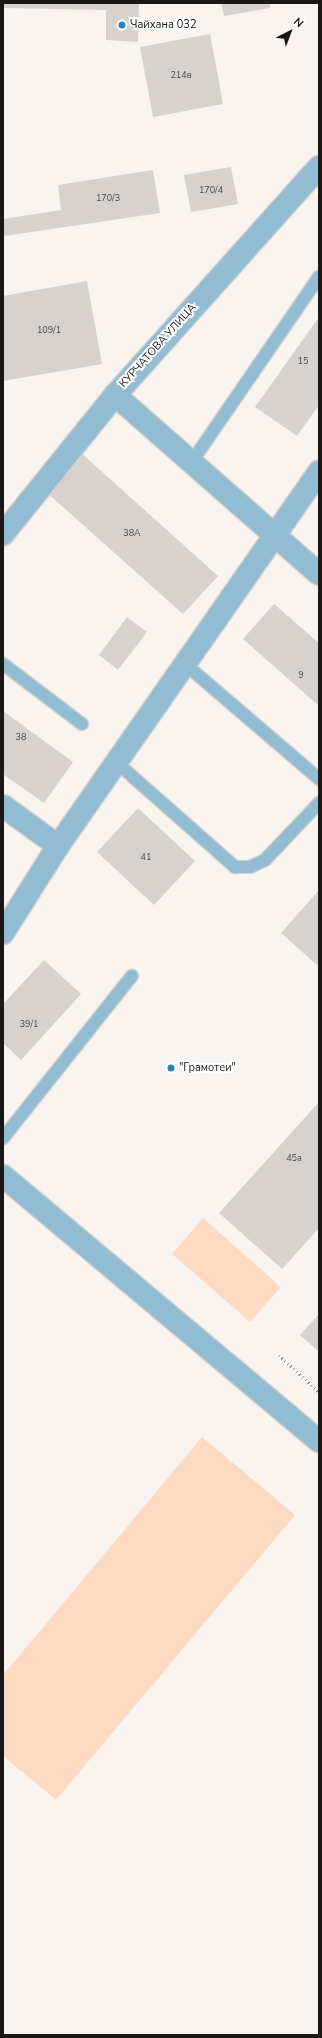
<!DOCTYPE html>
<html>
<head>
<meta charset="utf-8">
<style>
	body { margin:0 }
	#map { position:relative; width:322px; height:2038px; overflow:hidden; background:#f9f4f0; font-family:"Nunito Sans",sans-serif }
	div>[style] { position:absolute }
	.green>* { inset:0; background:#ffdac3 }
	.building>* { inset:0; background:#d7d2ce }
	.path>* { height:2.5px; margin-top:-1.25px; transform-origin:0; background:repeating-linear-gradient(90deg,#908c89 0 1px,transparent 0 4px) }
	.roads { filter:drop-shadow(1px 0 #d5d1cd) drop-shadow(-1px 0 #d5d1cd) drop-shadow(0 1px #d5d1cd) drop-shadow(0 -1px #d5d1cd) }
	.lane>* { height:12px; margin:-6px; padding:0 6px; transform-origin:6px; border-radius:6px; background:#92bcd1 }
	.street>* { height:22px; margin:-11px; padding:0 11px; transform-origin:11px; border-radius:11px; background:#92bcd1 }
	.dots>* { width:11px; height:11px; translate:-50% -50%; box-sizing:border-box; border:2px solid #fff; border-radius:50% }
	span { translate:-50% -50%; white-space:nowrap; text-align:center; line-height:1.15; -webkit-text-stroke:4px #fff; paint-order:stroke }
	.number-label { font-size:9px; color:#484644 }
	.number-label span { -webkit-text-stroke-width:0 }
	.poi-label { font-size:11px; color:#191816 }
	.left { translate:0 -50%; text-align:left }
	.street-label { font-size:11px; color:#191816 }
	.frame { position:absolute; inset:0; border:4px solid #191816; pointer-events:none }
	.north { position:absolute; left:270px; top:12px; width:40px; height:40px; -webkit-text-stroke:3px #fff; paint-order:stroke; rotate:42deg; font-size:11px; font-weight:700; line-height:16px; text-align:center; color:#191816 }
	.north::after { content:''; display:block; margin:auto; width:14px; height:18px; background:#191816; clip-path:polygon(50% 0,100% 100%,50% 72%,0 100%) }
</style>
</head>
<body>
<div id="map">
	<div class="green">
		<div style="clip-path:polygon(203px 1218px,281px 1287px,250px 1322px,172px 1254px)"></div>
		<div style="clip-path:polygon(202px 1437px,295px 1515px,56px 1800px,3px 1756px,3px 1675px)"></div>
	</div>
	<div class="building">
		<div style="clip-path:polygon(3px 3px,139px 3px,138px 42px,106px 40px,106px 10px,3px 8px)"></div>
		<div style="clip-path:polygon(221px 3px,270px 3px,270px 8px,224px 16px)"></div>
		<div style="clip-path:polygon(210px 34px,223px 104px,153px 117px,140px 47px)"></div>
		<div style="clip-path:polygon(231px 167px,238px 204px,191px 212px,184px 175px)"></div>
		<div style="clip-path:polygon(153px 170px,160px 213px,4px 236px,3px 219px,61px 210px,58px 185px)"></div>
		<div style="clip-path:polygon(87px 281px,102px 364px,3px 381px,3px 296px)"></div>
		<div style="clip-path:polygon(319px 317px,319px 405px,297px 436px,255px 407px)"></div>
		<div style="clip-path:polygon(80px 452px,218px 576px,183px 614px,45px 491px)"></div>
		<div style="clip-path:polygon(274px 604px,319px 643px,319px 706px,243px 639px)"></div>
		<div style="clip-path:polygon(127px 617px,147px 632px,118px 670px,99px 655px)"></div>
		<div style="clip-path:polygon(3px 711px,73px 762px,44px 803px,3px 774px)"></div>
		<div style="clip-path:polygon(138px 808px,195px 861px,154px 905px,97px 852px)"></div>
		<div style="clip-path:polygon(319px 890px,319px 962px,317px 965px,281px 933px)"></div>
		<div style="clip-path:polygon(44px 960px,81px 994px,21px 1060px,3px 1043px,3px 1004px)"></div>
		<div style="clip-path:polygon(319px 1102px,319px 1228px,282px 1269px,219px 1213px)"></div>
		<div style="clip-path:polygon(319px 1314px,319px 1352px,300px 1335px)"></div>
	</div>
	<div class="path">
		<div style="left:279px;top:1355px;width:54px;rotate:42.8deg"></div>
	</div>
	<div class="roads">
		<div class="lane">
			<div style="left:191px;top:463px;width:226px;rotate:-55.5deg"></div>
			<div style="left:3px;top:664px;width:99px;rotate:37.2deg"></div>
			<div style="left:185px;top:664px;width:177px;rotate:40.6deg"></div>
			<div style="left:116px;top:762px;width:159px;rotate:41.4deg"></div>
			<div style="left:235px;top:867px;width:15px"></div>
			<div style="left:250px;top:867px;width:17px;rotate:-25deg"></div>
			<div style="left:265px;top:860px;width:79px;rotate:-46.5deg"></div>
			<div style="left:3px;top:1138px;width:207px;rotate:-51.5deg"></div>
		</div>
		<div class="street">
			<div style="left:319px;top:167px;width:306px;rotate:131.8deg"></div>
			<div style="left:115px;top:395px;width:271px;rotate:41.3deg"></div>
			<div style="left:3px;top:534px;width:179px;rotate:-51.1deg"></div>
			<div style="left:3px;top:806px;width:68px;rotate:36deg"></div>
			<div style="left:3px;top:933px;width:103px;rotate:-57.7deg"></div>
			<div style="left:58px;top:846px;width:456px;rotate:-55.1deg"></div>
			<div style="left:3px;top:1176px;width:412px;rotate:40deg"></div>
		</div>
	</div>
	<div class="dots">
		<div style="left:122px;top:25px;background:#2087b0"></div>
		<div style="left:171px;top:1068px;background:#2087b0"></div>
	</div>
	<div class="number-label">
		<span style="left:181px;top:75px">214в</span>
		<span style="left:211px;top:190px">170/4</span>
		<span style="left:108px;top:198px">170/3</span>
		<span style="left:49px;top:330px">109/1</span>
		<span style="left:303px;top:361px">15</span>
		<span style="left:132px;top:533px">38A</span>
		<span style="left:301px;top:675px">9</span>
		<span style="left:21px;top:737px">38</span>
		<span style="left:146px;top:857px">41</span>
		<span style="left:29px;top:1024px">39/1</span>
		<span style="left:294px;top:1158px">45а</span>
	</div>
	<div class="poi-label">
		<span class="left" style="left:130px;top:25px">Чайхана 032</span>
		<span class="left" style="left:179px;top:1068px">"Грамотеи"</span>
	</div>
	<div class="street-label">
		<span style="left:158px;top:346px;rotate:-48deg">КУРЧАТОВА УЛИЦА</span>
	</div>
	<div class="frame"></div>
	<div class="north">N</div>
</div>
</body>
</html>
